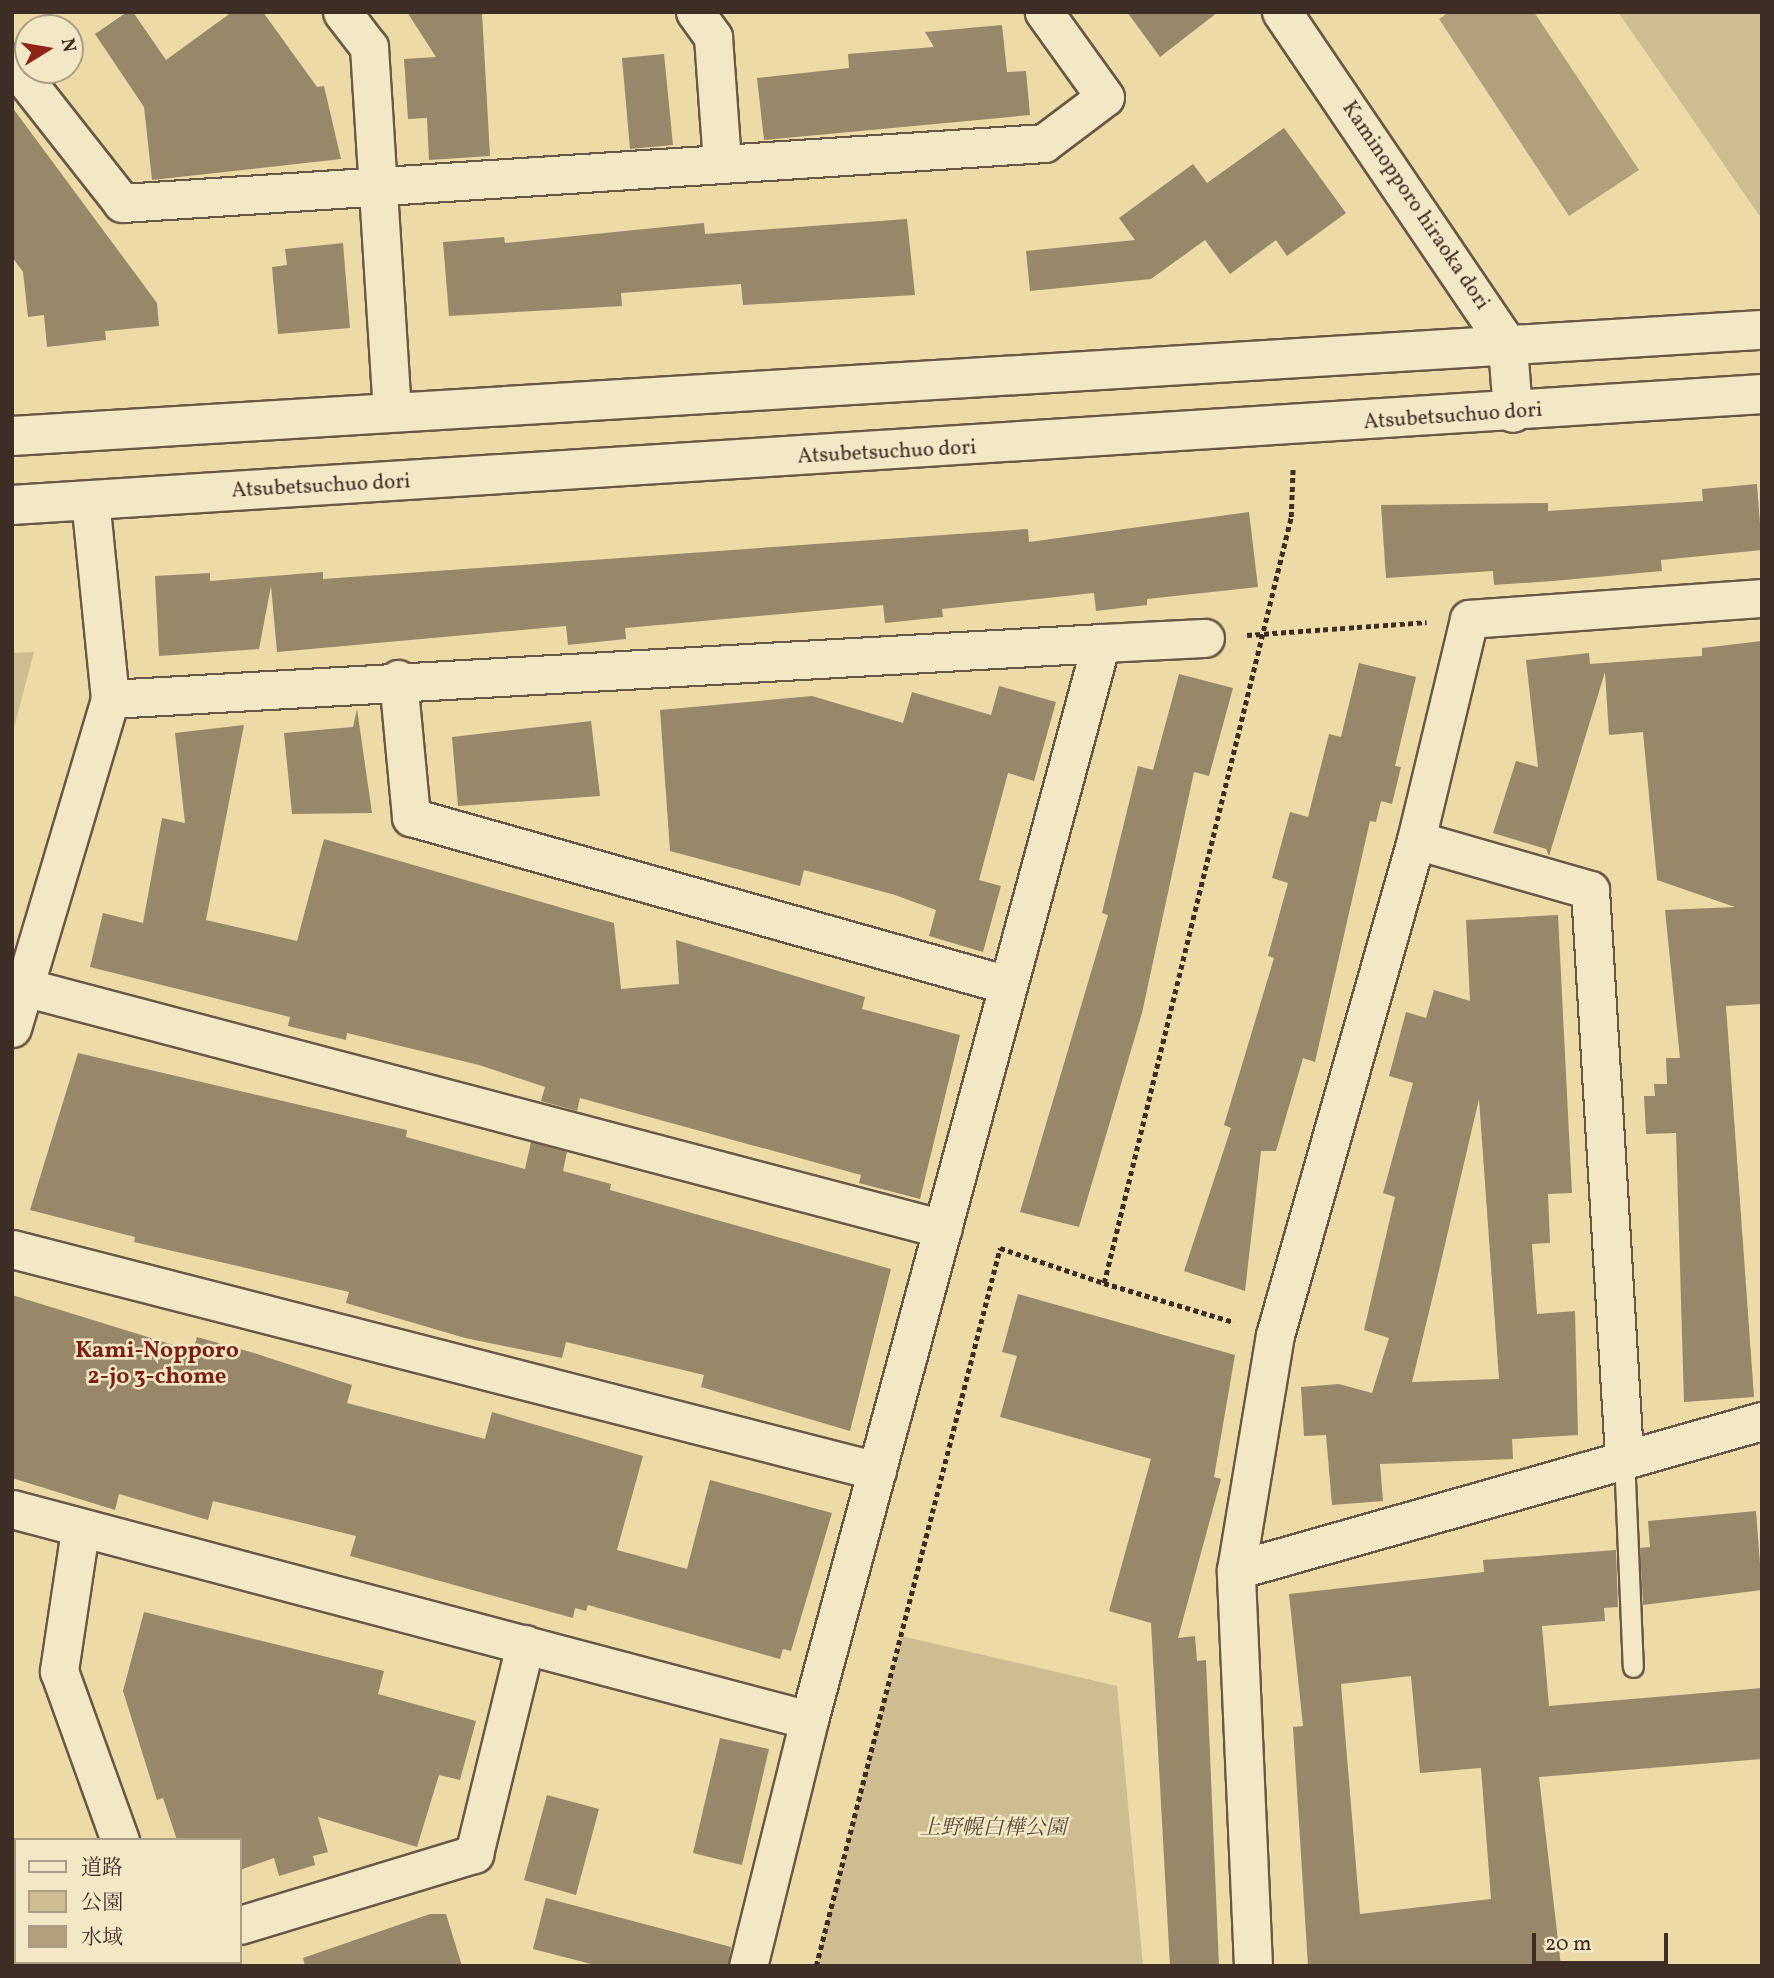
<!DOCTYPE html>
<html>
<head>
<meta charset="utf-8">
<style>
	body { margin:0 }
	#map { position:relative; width:1774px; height:1978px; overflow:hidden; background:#ecdba7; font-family:Vollkorn,"Noto Serif JP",serif }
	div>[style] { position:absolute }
	.green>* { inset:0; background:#cebd91 }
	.water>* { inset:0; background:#b1a07b }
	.building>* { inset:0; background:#988769 }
	.path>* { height:4.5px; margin-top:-2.25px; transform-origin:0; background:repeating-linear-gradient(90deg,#3e2d25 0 5px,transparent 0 8.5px) }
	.roads { filter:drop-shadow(2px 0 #6a5846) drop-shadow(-2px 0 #6a5846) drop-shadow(0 2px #6a5846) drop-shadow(0 -2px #6a5846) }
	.lane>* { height:19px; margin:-9.5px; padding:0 9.5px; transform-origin:9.5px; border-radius:9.5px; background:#f3e8c6 }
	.street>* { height:37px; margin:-18.5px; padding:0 18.5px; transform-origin:18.5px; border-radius:18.5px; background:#f3e8c6 }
	.secondary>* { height:38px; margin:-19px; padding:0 19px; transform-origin:19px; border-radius:19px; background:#f3e8c6 }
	span { translate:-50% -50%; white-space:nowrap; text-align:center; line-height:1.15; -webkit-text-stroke:5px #f3e8c6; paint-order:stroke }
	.street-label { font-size:21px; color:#3e2d25 }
	.park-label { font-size:21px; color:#5b4a3b; font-style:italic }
	.neighbourhood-label { font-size:23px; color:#7a1f14; font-weight:700 }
	.frame { position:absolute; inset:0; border:14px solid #3e2d25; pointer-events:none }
	.legend { position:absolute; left:14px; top:1838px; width:228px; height:126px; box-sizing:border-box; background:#f3e8c6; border:2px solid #ab9d86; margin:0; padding:9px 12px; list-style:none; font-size:21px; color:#3e2d25 }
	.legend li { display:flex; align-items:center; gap:14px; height:35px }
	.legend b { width:35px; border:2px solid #ab9d86 }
	.north { position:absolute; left:14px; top:14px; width:70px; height:70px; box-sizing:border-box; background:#f3e8c6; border:2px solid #ab9d86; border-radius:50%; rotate:79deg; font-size:19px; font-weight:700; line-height:28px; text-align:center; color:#3e2d25 }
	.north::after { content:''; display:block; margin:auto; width:24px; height:32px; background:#8f2418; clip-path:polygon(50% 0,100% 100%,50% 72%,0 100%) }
	.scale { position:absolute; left:1532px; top:1933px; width:136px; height:32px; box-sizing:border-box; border:4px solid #3e2d25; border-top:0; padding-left:9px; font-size:21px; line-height:24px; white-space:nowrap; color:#3e2d25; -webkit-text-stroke:5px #f3e8c6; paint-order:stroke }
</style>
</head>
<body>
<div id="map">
	<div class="green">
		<div style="clip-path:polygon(1618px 12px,1762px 12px,1762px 214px,1759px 215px)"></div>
		<div style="clip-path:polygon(34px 652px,12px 735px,12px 653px)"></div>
		<div style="clip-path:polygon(901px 1636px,1117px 1686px,1143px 1966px,816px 1966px)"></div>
	</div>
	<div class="water">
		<div style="clip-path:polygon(1449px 12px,1534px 12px,1639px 170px,1569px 216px,1439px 19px)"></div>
	</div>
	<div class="building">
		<div style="clip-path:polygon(127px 12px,133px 12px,166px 60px,232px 12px,263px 12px,317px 87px,324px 86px,341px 159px,152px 180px,144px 107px,95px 34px)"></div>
		<div style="clip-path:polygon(407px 12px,482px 12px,490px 156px,429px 160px,427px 118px,408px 119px,404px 59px,436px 57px)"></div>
		<div style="clip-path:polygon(1127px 12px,1218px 12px,1160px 57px)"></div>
		<div style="clip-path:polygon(1002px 25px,1007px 72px,1026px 71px,1030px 115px,764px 140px,757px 78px,849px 68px,848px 54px,934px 47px,925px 32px)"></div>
		<div style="clip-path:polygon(664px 54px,673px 145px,630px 149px,622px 58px)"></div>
		<div style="clip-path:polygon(12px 107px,157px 303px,159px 326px,105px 331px,106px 340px,47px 347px,44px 315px,28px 317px,23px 272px,12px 257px)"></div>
		<div style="clip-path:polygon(1284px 128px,1346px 213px,1287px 256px,1276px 240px,1230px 274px,1205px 240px,1151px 279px,1030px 291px,1026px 251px,1135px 240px,1119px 218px,1193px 164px,1207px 183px)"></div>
		<div style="clip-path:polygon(907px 219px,915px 295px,743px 305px,741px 284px,621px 293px,622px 306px,449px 316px,443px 242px,504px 237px,505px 243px,704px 223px,705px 234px)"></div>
		<div style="clip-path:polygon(343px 243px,350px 328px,278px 334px,272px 267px,287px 265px,285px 249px)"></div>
		<div style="clip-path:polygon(1757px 484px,1762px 550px,1661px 560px,1662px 571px,1553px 581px,1494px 585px,1493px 571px,1386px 578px,1381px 505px,1548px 503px,1548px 511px,1703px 501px,1702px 489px)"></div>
		<div style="clip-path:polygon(1249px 512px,1258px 587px,1147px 599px,1147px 605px,1096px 611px,1094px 593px,942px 609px,943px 617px,885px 623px,883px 605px,625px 628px,626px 639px,568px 645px,566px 626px,277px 652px,271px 586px,259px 649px,159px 656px,155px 576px,210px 573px,210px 581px,323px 572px,323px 579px,1028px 529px,1029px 542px)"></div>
		<div style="clip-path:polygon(1762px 641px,1762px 1004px,1726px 1006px,1754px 1397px,1684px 1402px,1676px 1133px,1646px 1134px,1644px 1096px,1655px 1096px,1654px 1084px,1667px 1084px,1666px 1058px,1680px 1058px,1665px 910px,1735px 907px,1657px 880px,1643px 732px,1609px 735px,1605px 672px,1549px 856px,1546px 849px,1493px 833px,1516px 761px,1538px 767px,1526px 660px,1589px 653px,1590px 664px,1702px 656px,1702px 648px)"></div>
		<div style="clip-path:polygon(1359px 663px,1416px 677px,1395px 766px,1401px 767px,1392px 804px,1381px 801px,1376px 822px,1370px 821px,1315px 1062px,1303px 1058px,1276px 1151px,1261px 1151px,1245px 1291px,1184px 1271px,1231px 1128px,1224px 1125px,1274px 958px,1268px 956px,1288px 883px,1272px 878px,1290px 812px,1308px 817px,1329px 734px,1341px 737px)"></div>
		<div style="clip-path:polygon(1179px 674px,1233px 688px,1209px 776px,1194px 772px,1142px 1013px,1079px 1227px,1020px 1212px,1108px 915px,1102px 913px,1138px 766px,1153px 770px)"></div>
		<div style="clip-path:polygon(999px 686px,1056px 702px,1034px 781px,1008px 773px,979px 880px,1001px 886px,983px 952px,929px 936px,936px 910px,895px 895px,804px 870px,800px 886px,670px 851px,660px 710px,812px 696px,903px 723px,912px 692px,991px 715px)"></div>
		<div style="clip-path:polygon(357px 709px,372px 813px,292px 814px,284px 733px,353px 727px)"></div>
		<div style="clip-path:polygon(591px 721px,600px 796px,458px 806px,452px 737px)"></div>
		<div style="clip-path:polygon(244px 725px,206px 920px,297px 941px,324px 839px,614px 923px,621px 989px,679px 984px,676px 940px,865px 997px,862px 1009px,960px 1035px,920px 1199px,859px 1183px,861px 1175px,580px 1098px,577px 1111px,541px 1101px,545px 1087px,479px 1065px,347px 1033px,346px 1040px,288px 1026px,290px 1017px,90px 967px,103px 913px,143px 923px,162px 818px,185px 823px,175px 733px)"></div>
		<div style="clip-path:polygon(evenodd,1558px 915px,1572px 1193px,1548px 1194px,1550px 1243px,1532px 1244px,1537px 1314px,1575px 1311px,1578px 1435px,1512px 1439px,1513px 1459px,1380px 1464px,1383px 1501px,1332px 1505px,1326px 1435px,1304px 1436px,1301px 1387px,1339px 1384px,1372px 1393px,1389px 1338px,1364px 1330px,1395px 1197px,1383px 1193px,1413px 1083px,1389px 1076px,1406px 1012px,1426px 1018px,1434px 990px,1470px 1001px,1466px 920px,1558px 915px,1479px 1099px,1499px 1379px,1412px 1382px,1436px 1283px,1479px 1099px)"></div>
		<div style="clip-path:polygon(78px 1053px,407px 1130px,406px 1137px,525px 1169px,531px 1142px,567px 1152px,563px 1171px,611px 1184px,610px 1190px,891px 1269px,850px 1431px,701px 1387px,704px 1375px,566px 1342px,562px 1358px,465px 1338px,346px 1303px,349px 1292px,134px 1242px,135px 1237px,30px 1210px)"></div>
		<div style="clip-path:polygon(1018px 1294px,1235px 1355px,1214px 1477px,1221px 1479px,1178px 1638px,1195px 1636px,1197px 1661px,1206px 1660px,1219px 1966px,1170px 1966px,1151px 1623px,1109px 1611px,1151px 1459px,1000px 1417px,1017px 1356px,1002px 1352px)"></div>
		<div style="clip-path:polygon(12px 1295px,193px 1351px,197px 1337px,254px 1353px,352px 1385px,347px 1403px,485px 1439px,492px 1412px,643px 1456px,617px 1550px,687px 1569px,710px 1480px,832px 1513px,791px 1651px,783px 1649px,780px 1659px,588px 1605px,586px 1611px,575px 1608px,573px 1618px,350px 1556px,356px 1536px,213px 1501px,208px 1520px,119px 1494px,115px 1510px,12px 1478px)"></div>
		<div style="clip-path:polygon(1756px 1511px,1762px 1590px,1643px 1605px,1640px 1548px,1650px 1547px,1648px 1521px)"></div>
		<div style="clip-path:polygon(evenodd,1616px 1550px,1618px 1607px,1604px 1608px,1605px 1621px,1542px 1626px,1549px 1706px,1762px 1688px,1762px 1759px,1539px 1777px,1561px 1966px,1308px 1966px,1293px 1727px,1303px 1726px,1289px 1594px,1484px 1572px,1483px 1560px,1616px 1550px,1411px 1676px,1420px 1773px,1481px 1768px,1491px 1899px,1360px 1914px,1341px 1684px,1411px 1676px)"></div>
		<div style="clip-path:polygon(144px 1612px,384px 1671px,378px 1694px,476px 1721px,460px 1780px,439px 1775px,417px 1847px,318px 1817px,328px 1852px,313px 1856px,315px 1865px,279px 1876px,274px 1858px,240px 1870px,240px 1840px,177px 1840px,163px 1798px,157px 1800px,123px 1691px)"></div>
		<div style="clip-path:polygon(720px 1738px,769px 1749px,742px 1865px,693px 1853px)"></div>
		<div style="clip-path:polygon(547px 1795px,599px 1809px,576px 1895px,524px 1880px)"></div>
		<div style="clip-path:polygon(546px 1898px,731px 1947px,728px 1966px,599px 1966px,533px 1949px)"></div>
		<div style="clip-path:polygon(430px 1914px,446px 1914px,462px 1966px,305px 1966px,303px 1958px)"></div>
	</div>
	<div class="path">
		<div style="left:1247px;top:635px;width:180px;rotate:-4.1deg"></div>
		<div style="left:1104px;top:1283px;width:136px;rotate:16.7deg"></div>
		<div style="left:816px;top:1966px;width:741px;rotate:-75.63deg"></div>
		<div style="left:1000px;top:1248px;width:110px;rotate:18.6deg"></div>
		<div style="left:1104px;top:1283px;width:788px;rotate:-76.28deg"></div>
		<div style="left:1291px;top:517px;width:51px;rotate:-87.8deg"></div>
	</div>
	<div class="roads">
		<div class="lane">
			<div style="left:1624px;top:1456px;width:211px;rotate:87.6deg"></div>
		</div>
		<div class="street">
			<div style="left:342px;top:12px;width:44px;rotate:52.4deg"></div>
			<div style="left:369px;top:47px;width:366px;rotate:86.4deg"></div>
			<div style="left:695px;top:12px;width:31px;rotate:54deg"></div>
			<div style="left:713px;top:37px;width:127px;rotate:85.9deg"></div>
			<div style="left:12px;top:63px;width:178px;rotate:51.8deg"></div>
			<div style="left:122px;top:203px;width:924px;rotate:-3.72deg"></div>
			<div style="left:1044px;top:143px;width:76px;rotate:-37deg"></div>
			<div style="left:1105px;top:97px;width:105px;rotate:-125.7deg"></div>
			<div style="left:1101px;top:643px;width:104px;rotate:-2.8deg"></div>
			<div style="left:398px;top:679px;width:139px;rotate:84.6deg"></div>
			<div style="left:411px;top:817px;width:620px;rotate:15.72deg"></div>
			<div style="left:110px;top:699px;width:993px;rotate:-3.23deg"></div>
			<div style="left:1101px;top:643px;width:1116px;rotate:105.17deg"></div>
			<div style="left:809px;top:1720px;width:253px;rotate:103.9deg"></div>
			<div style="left:1416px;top:840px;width:181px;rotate:16deg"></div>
			<div style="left:1590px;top:890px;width:567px;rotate:86.56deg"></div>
			<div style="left:24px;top:987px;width:950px;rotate:14.75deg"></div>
			<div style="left:12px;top:1028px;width:343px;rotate:-73.4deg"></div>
			<div style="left:110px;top:699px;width:200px;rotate:-95.7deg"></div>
			<div style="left:12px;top:1249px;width:893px;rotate:14.39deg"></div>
			<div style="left:12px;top:1509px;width:824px;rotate:14.83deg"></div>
			<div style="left:80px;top:1530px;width:143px;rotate:98.5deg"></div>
			<div style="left:59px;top:1671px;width:180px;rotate:70.2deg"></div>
			<div style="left:1236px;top:1570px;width:547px;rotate:-15.82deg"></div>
			<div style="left:240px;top:1925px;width:245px;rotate:-16.9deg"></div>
			<div style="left:474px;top:1854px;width:216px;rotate:-76.3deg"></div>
			<div style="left:118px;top:1966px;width:10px;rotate:-24deg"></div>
			<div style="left:1253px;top:1966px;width:396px;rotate:-92.5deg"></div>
			<div style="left:1236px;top:1570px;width:238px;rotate:-80.6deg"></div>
			<div style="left:1275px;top:1335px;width:515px;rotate:-74.1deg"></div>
			<div style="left:1416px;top:840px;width:227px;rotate:-76.5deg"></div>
			<div style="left:1469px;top:619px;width:294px;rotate:-4.1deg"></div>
		</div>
		<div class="secondary">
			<div style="left:1282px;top:12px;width:403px;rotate:55.9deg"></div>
			<div style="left:1508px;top:346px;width:67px;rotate:85.7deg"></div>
			<div style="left:12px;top:436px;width:1753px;rotate:-3.47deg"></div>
			<div style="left:12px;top:505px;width:1754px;rotate:-3.63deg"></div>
		</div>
	</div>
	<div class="street-label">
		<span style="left:1415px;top:206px;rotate:56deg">Kaminopporo hiraoka dori</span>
		<span style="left:1453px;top:417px;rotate:-4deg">Atsubetsuchuo dori</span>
		<span style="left:887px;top:453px;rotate:-3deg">Atsubetsuchuo dori</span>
		<span style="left:321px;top:487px;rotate:-3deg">Atsubetsuchuo dori</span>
	</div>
	<div class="park-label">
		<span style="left:993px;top:1829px">上野幌白樺公園</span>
	</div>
	<div class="neighbourhood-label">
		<span style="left:157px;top:1364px">Kami-Nopporo<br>2-jo 3-chome</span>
	</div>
	<div class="frame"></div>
	<ul class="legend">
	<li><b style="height:9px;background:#f3e8c6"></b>道路</li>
	<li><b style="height:19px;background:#cebd91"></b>公園</li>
	<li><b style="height:19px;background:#b1a07b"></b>水域</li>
	</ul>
	<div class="north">N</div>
	<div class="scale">20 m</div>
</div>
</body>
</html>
